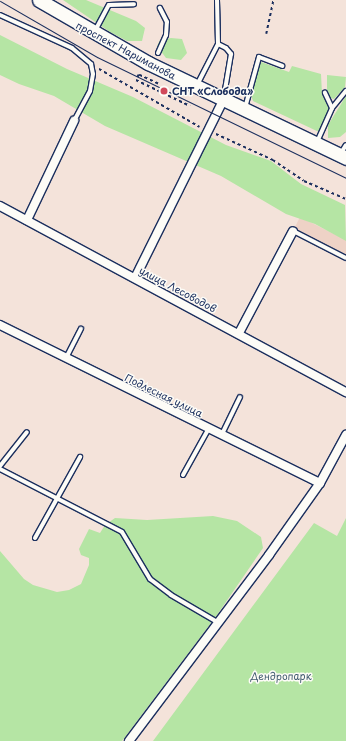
<!DOCTYPE html>
<html>
<head>
<meta charset="utf-8">
<style>
	body { margin:0 }
	#map { position:relative; width:346px; height:741px; overflow:hidden; background:#f4e3da; font-family:"Playpen Sans",sans-serif }
	div>[style] { position:absolute }
	.built>* { inset:0; background:#eed2c6 }
	.green>* { inset:0; background:#b5e5a4 }
	.path>* { height:1.5px; margin-top:-0.75px; transform-origin:0; background:repeating-linear-gradient(90deg,#1b2f5e 0 3px,transparent 0 6px) }
	.roads { filter:drop-shadow(1px 0 #1b2f5e) drop-shadow(-1px 0 #1b2f5e) drop-shadow(0 1px #1b2f5e) drop-shadow(0 -1px #1b2f5e) }
	.lane>* { height:4px; margin:-2px; padding:0 2px; transform-origin:2px; border-radius:2px; background:#fdfcf7 }
	.street>* { height:8px; margin:-4px; padding:0 4px; transform-origin:4px; border-radius:4px; background:#fdfcf7 }
	.primary>* { height:13px; margin:-6.5px; padding:0 6.5px; transform-origin:6.5px; border-radius:6.5px; background:#fdfcf7 }
	.tram>* { height:1px; margin:-0.5px; padding:0 0.5px; transform-origin:0.5px; border-radius:0.5px; background:#1b2f5e }
	.dots>* { width:11px; height:11px; translate:-50% -50%; box-sizing:border-box; border:2px solid #fdfcf7; border-radius:50% }
	span { translate:-50% -50%; white-space:nowrap; text-align:center; line-height:1.15; -webkit-text-stroke:3px #fdfcf7; paint-order:stroke }
	.street-label { font-size:10px; color:#1b2f5e }
	.poi-label { font-size:10px; color:#1b2f5e; font-weight:700 }
	.left { translate:0 -50%; text-align:left }
	.park-label { font-size:10px; color:#425c70 }
</style>
</head>
<body>
<div id="map">
	<div class="built">
		<div style="clip-path:polygon(300px 217px,346px 240px,346px 260px,292px 233px)"></div>
	</div>
	<div class="green">
		<div style="clip-path:polygon(63px 0,86px 0,136px 21px,145px 28px,142px 41px,127px 41px,110px 32px)"></div>
		<div style="clip-path:polygon(0 35px,67px 69px,133px 97px,226px 145px,271px 161px,301px 184px,345px 205px,346px 241px,315px 224px,286px 214px,221px 176px,105px 126px,54px 96px,19px 84px,0 75px)"></div>
		<div style="clip-path:polygon(171px 38px,182px 39px,187px 53px,181px 60px,166px 58px,157px 46px,160px 40px)"></div>
		<div style="clip-path:polygon(261px 62px,289px 72px,292px 66px,321px 74px,322px 94px,330px 110px,319px 132px,253px 101px,250px 92px)"></div>
		<div style="clip-path:polygon(327px 75px,346px 77px,345px 87px,334px 99px,330px 98px,327px 94px)"></div>
		<div style="clip-path:polygon(346px 96px,346px 132px,340px 137px,328px 138px,328px 125px)"></div>
		<div style="clip-path:polygon(213px 516px,237px 521px,261px 537px,263px 548px,217px 615px,122px 741px,0 741px,0 551px,24px 579px,33px 585px,57px 592px,69px 590px,81px 584px,89px 565px,89px 558px,81px 555px,79px 549px,89px 529px,100px 533px,105px 525px,115px 518px,147px 520px)"></div>
		<div style="clip-path:polygon(346px 518px,346px 741px,153px 741px,314px 523px,337px 536px)"></div>
	</div>
	<div class="path">
		<div style="left:266px;top:34px;width:35px;rotate:-78deg"></div>
		<div style="left:99px;top:69px;width:116px;rotate:29.9deg"></div>
		<div style="left:158px;top:84px;width:21px;rotate:-155deg"></div>
		<div style="left:139px;top:75px;width:6px;rotate:121deg"></div>
		<div style="left:136px;top:80px;width:60px;rotate:25.7deg"></div>
		<div style="left:216px;top:134px;width:63px;rotate:24.5deg"></div>
		<div style="left:273px;top:160px;width:37px;rotate:34deg"></div>
		<div style="left:304px;top:181px;width:46px;rotate:23.2deg"></div>
	</div>
	<div class="roads">
		<div class="lane">
			<div style="left:0;top:15px;width:79px;rotate:24.6deg"></div>
			<div style="left:72px;top:48px;width:25px;rotate:40deg"></div>
			<div style="left:91px;top:64px;width:10px;rotate:79deg"></div>
			<div style="left:93px;top:74px;width:17px;rotate:100deg"></div>
			<div style="left:90px;top:91px;width:34px;rotate:118deg"></div>
			<div style="left:96px;top:29px;width:27px;rotate:-62deg"></div>
			<div style="left:109px;top:5px;width:25px;rotate:-2deg"></div>
			<div style="left:218px;top:44px;width:9px;rotate:27deg"></div>
			<div style="left:226px;top:48px;width:8px;rotate:50deg"></div>
			<div style="left:231px;top:54px;width:43px;rotate:99.5deg"></div>
			<div style="left:158px;top:53px;width:20px;rotate:-66deg"></div>
			<div style="left:166px;top:35px;width:13px;rotate:-86deg"></div>
			<div style="left:167px;top:22px;width:16px;rotate:-117deg"></div>
			<div style="left:197px;top:85px;width:46px;rotate:-62.9deg"></div>
			<div style="left:218px;top:44px;width:44px;rotate:-91.3deg"></div>
			<div style="left:245px;top:108px;width:53px;rotate:-74.6deg"></div>
			<div style="left:259px;top:57px;width:25px;rotate:21deg"></div>
			<div style="left:332px;top:108px;width:22px;rotate:-51deg"></div>
			<div style="left:317px;top:142px;width:37px;rotate:-66deg"></div>
			<div style="left:332px;top:108px;width:17px;rotate:-115deg"></div>
			<div style="left:341px;top:153px;width:9px;rotate:-58deg"></div>
			<div style="left:293px;top:231px;width:59px;rotate:27deg"></div>
			<div style="left:66px;top:358px;width:33px;rotate:-63deg"></div>
			<div style="left:222px;top:434px;width:41px;rotate:-64.1deg"></div>
			<div style="left:0;top:466px;width:43px;rotate:-51.5deg"></div>
			<div style="left:0;top:469px;width:137px;rotate:27.3deg"></div>
			<div style="left:122px;top:532px;width:55px;rotate:59.2deg"></div>
			<div style="left:150px;top:579px;width:26px;rotate:37deg"></div>
			<div style="left:171px;top:595px;width:56px;rotate:30.3deg"></div>
			<div style="left:183px;top:475px;width:54px;rotate:-61deg"></div>
			<div style="left:35px;top:538px;width:93px;rotate:-60.9deg"></div>
		</div>
		<div class="street">
			<div style="left:0;top:206px;width:393px;rotate:28.3deg"></div>
			<div style="left:27px;top:220px;width:110px;rotate:-64.6deg"></div>
			<div style="left:135px;top:278px;width:198px;rotate:-63.6deg"></div>
			<div style="left:0;top:325px;width:357px;rotate:26.3deg"></div>
			<div style="left:239px;top:333px;width:115px;rotate:-62.1deg"></div>
			<div style="left:129px;top:741px;width:233px;rotate:-53deg"></div>
			<div style="left:269px;top:555px;width:88px;rotate:-54.7deg"></div>
			<div style="left:320px;top:483px;width:55px;rotate:-61.6deg"></div>
		</div>
		<div class="primary">
			<div style="left:39px;top:0;width:126px;rotate:30deg"></div>
			<div style="left:148px;top:63px;width:220px;rotate:25.6deg"></div>
		</div>
	</div>
	<div class="tram">
		<div style="left:0;top:1px;width:112px;rotate:30deg"></div>
		<div style="left:97px;top:57px;width:277px;rotate:25.9deg"></div>
	</div>
	<div class="dots">
		<div style="left:164px;top:91px;background:#d1495b"></div>
	</div>
	<div class="street-label">
		<span style="left:126px;top:50px;rotate:28deg">проспект Нариманова</span>
		<span style="left:178px;top:289px;rotate:28deg">улица Лесоводов</span>
		<span style="left:164px;top:395px;rotate:26deg">Подлесная улица</span>
	</div>
	<div class="poi-label">
		<span class="left" style="left:172px;top:91px">СНТ «Слобода»</span>
	</div>
	<div class="park-label">
		<span style="left:281px;top:676px">Дендропарк</span>
	</div>
</div>
</body>
</html>
